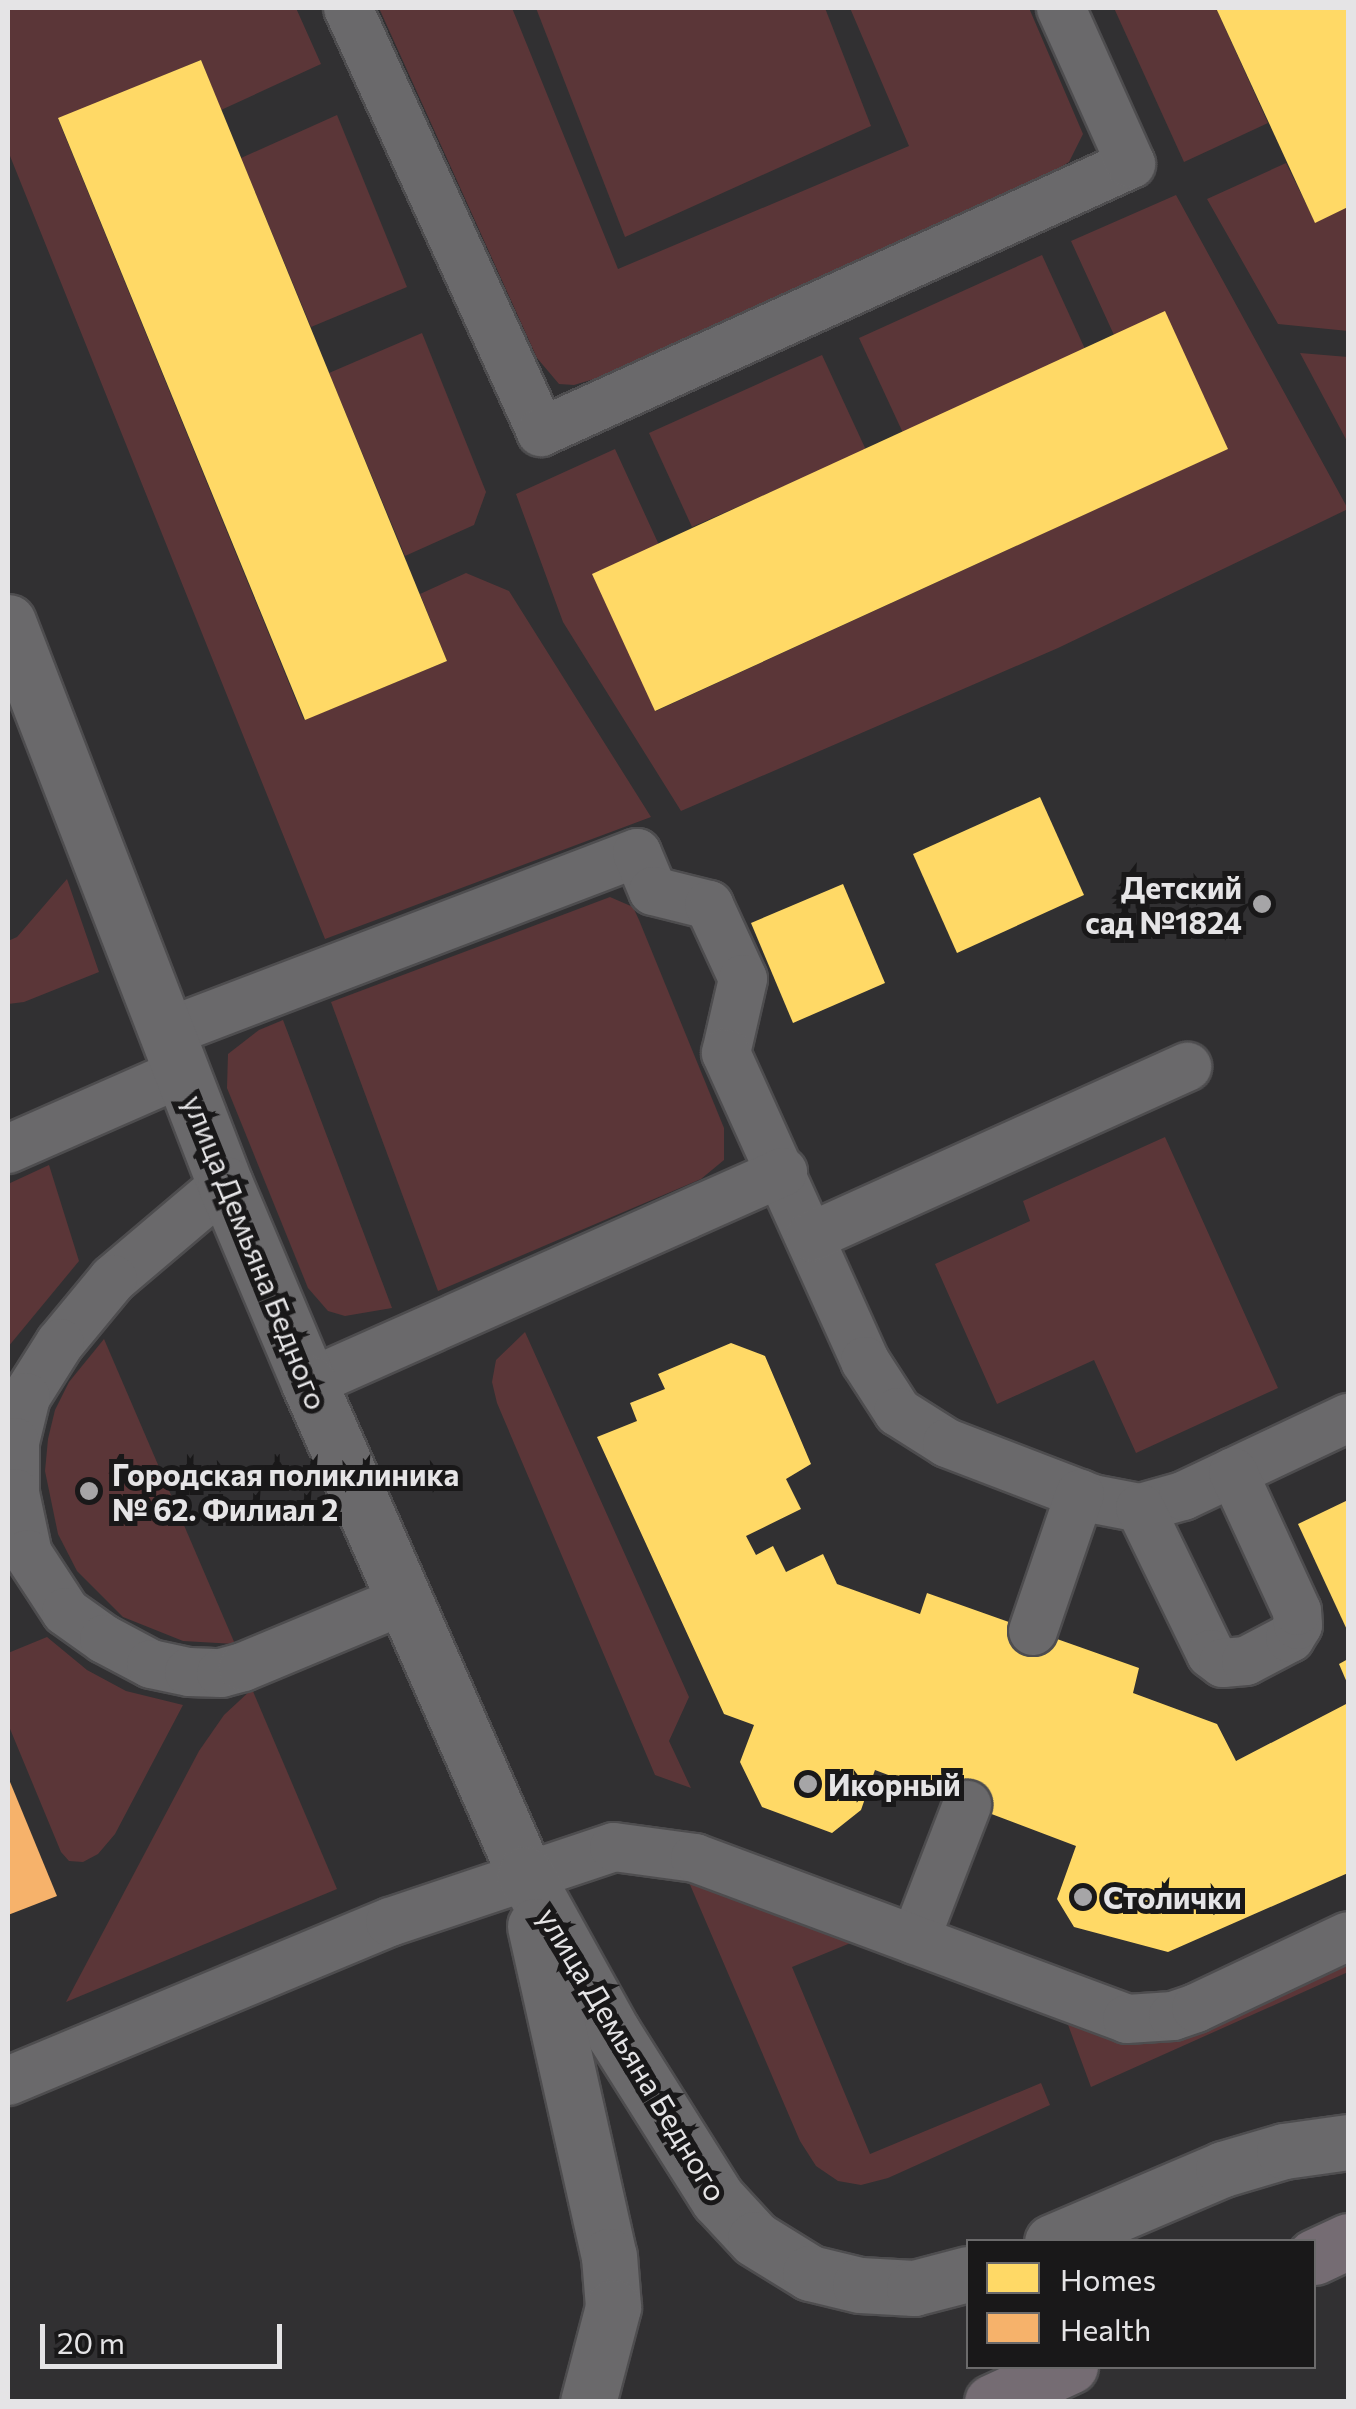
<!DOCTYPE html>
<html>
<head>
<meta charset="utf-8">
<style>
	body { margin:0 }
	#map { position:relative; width:1356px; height:2409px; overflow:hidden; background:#313032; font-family:Commissioner,sans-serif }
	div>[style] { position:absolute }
	.green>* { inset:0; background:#5b3638 }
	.homes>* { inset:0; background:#ffd966 }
	.health>* { inset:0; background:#f6b26b }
	.roads { filter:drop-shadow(2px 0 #4e4d4f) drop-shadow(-2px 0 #4e4d4f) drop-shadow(0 2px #4e4d4f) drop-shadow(0 -2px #4e4d4f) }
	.service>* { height:48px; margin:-24px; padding:0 24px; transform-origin:24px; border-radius:24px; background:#6a696b }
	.minor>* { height:55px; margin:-27.5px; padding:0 27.5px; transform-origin:27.5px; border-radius:27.5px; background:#6a696b }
	.primary>* { height:55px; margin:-27.5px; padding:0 27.5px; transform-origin:27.5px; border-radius:27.5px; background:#756c73 }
	.dots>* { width:28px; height:28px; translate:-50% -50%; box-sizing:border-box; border:5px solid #191819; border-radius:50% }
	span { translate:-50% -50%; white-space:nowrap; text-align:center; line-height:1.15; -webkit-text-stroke:10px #191819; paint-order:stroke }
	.poi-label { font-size:30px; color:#e5e4e6; font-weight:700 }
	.right { translate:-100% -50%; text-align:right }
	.left { translate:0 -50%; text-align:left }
	.street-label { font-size:30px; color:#e5e4e6 }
	.frame { position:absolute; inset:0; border:10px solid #e5e4e6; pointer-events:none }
	.legend { position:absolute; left:966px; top:2239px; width:350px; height:130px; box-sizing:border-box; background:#191819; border:2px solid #6b6a6b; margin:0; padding:12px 18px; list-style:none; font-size:30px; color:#e5e4e6 }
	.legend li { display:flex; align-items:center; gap:20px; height:50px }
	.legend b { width:50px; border:2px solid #6b6a6b }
	.scale { position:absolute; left:40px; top:2324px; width:242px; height:45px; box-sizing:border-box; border:5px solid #e5e4e6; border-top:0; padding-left:12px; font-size:30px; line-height:35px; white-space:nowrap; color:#e5e4e6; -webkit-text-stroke:8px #191819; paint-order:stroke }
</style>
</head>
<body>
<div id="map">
	<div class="green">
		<div style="clip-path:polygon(8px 8px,296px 8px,321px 64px,221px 110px,201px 60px,58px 119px,304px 720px,447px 661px,420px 594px,466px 573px,509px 591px,651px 817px,325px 939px,8px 151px)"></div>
		<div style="clip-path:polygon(379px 8px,512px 8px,618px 269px,909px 146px,850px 8px,1029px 8px,1083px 134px,1069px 162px,1054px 171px,604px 376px,574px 385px,559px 384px,537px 358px)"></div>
		<div style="clip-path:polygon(536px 8px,825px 8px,871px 126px,625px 237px)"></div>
		<div style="clip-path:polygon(1114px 8px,1216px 8px,1268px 123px,1184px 162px)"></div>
		<div style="clip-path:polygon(337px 115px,407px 287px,311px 327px,241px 158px)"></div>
		<div style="clip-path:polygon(1286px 163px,1315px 222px,1348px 207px,1348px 331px,1278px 324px,1207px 199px)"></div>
		<div style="clip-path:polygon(1176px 195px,1348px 509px,1058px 648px,681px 811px,563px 622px,516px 494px,615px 449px,659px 545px,593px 574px,656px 711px,1227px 449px,1114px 335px,1071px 241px)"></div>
		<div style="clip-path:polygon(1042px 255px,1085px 349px,903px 433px,859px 338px)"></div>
		<div style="clip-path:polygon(422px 333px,486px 492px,474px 525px,405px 556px,329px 373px)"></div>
		<div style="clip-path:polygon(1300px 353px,1348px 357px,1348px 443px)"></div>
		<div style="clip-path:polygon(822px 355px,866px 450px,692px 527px,649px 433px)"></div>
		<div style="clip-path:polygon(67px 879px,99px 972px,24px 1002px,8px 1004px,8px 941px,17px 937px)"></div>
		<div style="clip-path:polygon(610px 897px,633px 907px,639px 920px,724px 1128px,724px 1160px,701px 1179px,438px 1291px,331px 1002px)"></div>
		<div style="clip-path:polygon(283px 1020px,392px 1308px,345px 1316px,328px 1311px,308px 1288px,227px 1088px,228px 1054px,259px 1030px)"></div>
		<div style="clip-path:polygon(1165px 1137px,1278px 1388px,1136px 1453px,1094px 1360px,997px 1404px,935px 1264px,1030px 1221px,1023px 1201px)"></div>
		<div style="clip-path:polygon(49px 1165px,79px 1261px,8px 1347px,8px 1184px)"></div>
		<div style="clip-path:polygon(525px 1332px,689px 1697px,669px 1741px,691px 1788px,655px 1775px,497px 1403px,492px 1382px,496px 1360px)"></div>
		<div style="clip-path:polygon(104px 1339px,235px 1644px,183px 1641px,123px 1617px,77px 1571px,58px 1534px,45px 1471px,48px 1439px,55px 1410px,69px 1382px)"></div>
		<div style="clip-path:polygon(47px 1637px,87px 1670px,126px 1691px,183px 1705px,115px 1834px,98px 1854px,83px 1862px,69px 1861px,61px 1852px,8px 1724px,8px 1653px)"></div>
		<div style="clip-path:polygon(252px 1689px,337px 1889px,66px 2002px,199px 1751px,224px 1715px)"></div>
		<div style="clip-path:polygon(688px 1880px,853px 1942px,792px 1967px,870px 2154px,1041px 2083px,1050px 2105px,888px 2178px,861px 2185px,838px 2181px,816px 2166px,800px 2141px)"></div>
		<div style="clip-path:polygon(1348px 1962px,1348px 1972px,1091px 2087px,1067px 2022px,1123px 2042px,1179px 2039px)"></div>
	</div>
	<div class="homes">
		<div style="clip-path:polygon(1216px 8px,1348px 8px,1348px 207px,1315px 223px)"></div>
		<div style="clip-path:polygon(201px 60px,447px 661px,305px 720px,58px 118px)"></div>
		<div style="clip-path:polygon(1165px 311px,1228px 449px,655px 711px,592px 574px)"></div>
		<div style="clip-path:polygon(1040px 797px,1084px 895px,957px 953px,913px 854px)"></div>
		<div style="clip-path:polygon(843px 884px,885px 983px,793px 1023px,751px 923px)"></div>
		<div style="clip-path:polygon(731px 1343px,765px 1356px,811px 1464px,786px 1479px,801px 1509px,746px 1536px,756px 1555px,773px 1546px,786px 1572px,823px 1554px,837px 1584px,920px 1614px,927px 1593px,1139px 1668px,1133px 1693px,1217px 1724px,1236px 1761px,1348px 1703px,1348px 1873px,1168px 1952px,1074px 1927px,1057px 1899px,1076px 1846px,875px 1770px,861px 1810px,832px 1833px,762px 1807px,740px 1762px,754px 1725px,724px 1714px,597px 1437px,637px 1421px,630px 1403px,665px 1389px,658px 1374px)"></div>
		<div style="clip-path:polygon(1348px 1500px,1348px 1632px,1298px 1524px)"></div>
		<div style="clip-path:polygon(1348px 1659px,1348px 1685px,1339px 1664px)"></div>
	</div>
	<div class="health">
		<div style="clip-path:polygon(8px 1777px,57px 1896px,8px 1915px)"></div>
	</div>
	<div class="roads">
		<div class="service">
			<div style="left:348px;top:8px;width:466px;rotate:65.5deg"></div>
			<div style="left:541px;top:432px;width:648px;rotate:-24.43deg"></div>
			<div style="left:1131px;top:164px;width:171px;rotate:-114.2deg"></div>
			<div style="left:168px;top:1032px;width:502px;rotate:-20.89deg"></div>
			<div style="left:637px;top:853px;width:41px;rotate:67.2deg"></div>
			<div style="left:653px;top:891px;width:58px;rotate:14deg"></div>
			<div style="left:709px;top:905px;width:81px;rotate:65.3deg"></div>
			<div style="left:743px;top:979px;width:76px;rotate:102.9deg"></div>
			<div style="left:726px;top:1053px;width:338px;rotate:65.7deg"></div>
			<div style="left:865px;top:1361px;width:61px;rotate:57.1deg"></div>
			<div style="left:898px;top:1412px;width:58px;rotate:32.3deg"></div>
			<div style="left:947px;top:1443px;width:156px;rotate:21deg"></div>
			<div style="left:1093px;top:1499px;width:48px;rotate:10.8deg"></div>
			<div style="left:1140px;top:1508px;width:45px;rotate:-15.6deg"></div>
			<div style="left:1183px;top:1496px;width:183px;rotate:-25.3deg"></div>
			<div style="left:8px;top:1149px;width:191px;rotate:-23.7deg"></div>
			<div style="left:225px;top:1184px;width:147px;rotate:139.7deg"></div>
			<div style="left:113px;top:1279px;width:83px;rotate:129.6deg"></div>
			<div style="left:60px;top:1343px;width:64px;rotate:122.2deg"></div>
			<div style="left:26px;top:1397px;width:46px;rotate:103.7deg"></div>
			<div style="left:15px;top:1442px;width:51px;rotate:90deg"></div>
			<div style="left:15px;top:1493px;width:62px;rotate:78deg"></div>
			<div style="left:28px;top:1554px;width:69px;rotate:56.8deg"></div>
			<div style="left:66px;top:1612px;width:47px;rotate:35.4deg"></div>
			<div style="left:104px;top:1639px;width:53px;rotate:28deg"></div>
			<div style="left:151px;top:1664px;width:39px;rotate:12deg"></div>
			<div style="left:189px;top:1672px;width:32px;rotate:2deg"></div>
			<div style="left:221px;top:1673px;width:23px;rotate:-15deg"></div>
			<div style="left:243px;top:1667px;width:177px;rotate:-22.6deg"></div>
			<div style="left:810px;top:1237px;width:414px;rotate:-24.3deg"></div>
			<div style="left:309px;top:1383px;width:519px;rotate:-24deg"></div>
			<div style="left:1140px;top:1508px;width:162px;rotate:64.1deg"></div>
			<div style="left:1211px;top:1654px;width:15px;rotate:37deg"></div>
			<div style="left:1223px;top:1663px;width:23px;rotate:-5deg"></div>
			<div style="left:1246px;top:1661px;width:50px;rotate:-27.6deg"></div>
			<div style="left:1290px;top:1638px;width:15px;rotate:-58deg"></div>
			<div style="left:1298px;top:1625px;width:14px;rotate:-94deg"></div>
			<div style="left:1297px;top:1611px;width:153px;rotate:-114.7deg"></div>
			<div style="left:1033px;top:1631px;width:145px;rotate:-71.1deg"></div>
			<div style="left:915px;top:1940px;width:145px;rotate:-68.9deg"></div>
			<div style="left:8px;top:2081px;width:414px;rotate:-22.6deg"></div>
			<div style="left:390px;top:1922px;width:236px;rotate:-18.5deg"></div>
			<div style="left:614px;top:1847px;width:82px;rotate:7.7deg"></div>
			<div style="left:695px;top:1858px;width:461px;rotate:20.4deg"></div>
			<div style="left:1127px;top:2019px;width:46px;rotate:-3.7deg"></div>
			<div style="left:1173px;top:2016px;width:24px;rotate:-19deg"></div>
			<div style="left:1196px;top:2008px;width:168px;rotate:-25.3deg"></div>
		</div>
		<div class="minor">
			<div style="left:8px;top:622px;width:602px;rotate:68.89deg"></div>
			<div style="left:225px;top:1184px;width:216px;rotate:67.1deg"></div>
			<div style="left:309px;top:1383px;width:536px;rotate:66.25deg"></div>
			<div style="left:525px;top:1874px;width:179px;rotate:61deg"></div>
			<div style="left:612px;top:2031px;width:199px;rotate:57.8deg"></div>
			<div style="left:718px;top:2199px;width:54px;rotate:47.2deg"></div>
			<div style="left:755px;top:2239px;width:65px;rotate:31.7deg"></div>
			<div style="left:810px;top:2273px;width:51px;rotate:13.5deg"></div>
			<div style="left:860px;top:2285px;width:54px;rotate:3.2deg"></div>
			<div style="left:914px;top:2288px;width:56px;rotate:-14.5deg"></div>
			<div style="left:535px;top:1926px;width:338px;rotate:77.4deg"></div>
			<div style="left:609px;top:2256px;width:51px;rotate:85.5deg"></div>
			<div style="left:613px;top:2307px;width:98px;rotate:104.7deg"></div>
			<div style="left:1052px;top:2242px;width:186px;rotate:-23.1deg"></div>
			<div style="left:1223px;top:2169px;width:64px;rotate:-16.4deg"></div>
			<div style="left:1284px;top:2151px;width:65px;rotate:-8deg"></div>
		</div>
		<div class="primary">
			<div style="left:1314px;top:2257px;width:38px;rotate:-25deg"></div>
			<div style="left:992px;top:2402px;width:86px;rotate:-24.8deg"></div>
		</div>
	</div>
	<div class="dots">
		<div style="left:1262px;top:904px;background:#a6a5a7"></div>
		<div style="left:89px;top:1491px;background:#a6a5a7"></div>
		<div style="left:808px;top:1784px;background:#a6a5a7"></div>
		<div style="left:1083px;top:1897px;background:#a6a5a7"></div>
	</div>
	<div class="poi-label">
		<span class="right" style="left:1242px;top:904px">Детский<br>сад №1824</span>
		<span class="left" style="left:112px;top:1491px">Городская поликлиника<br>№ 62. Филиал 2</span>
		<span class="left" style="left:828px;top:1784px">Икорный</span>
		<span class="left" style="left:1103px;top:1897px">Столички</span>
	</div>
	<div class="street-label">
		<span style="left:256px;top:1252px;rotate:68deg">улица Демьяна Бедного</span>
		<span style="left:633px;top:2054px;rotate:59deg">улица Демьяна Бедного</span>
	</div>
	<div class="frame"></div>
	<ul class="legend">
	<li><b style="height:28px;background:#ffd966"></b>Homes</li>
	<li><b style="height:28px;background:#f6b26b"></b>Health</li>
	</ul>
	<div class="scale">20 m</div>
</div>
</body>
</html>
